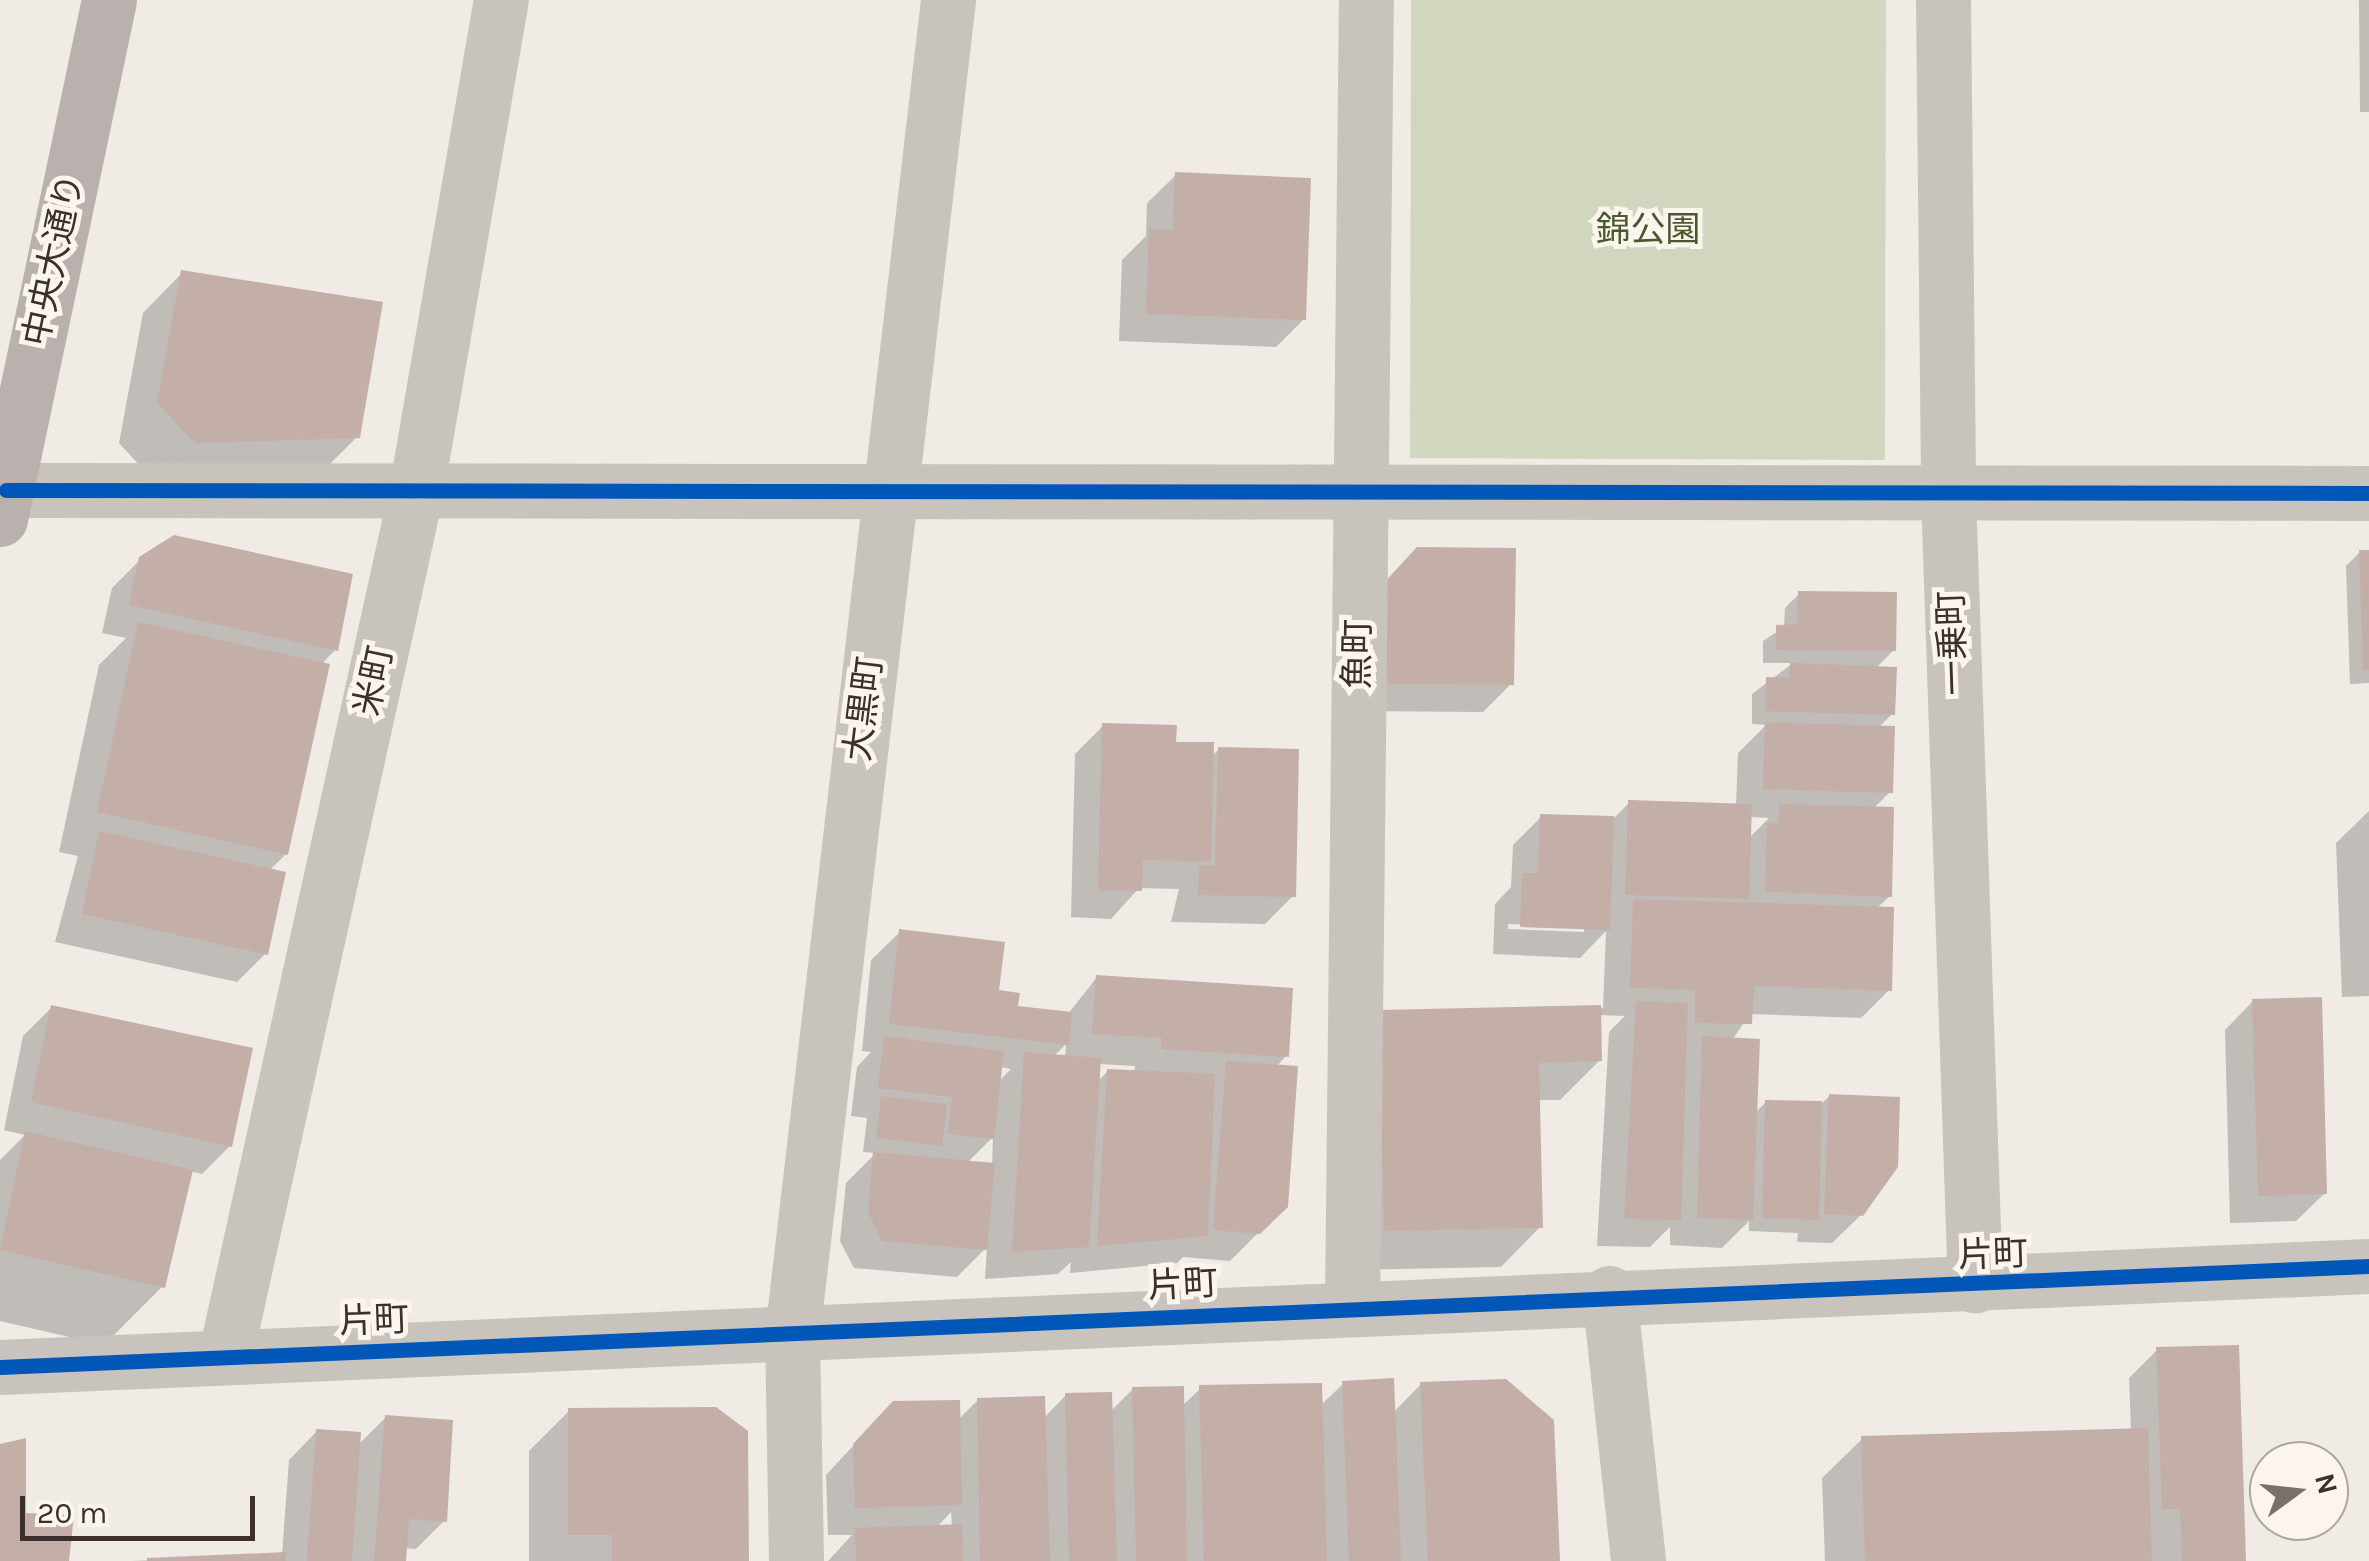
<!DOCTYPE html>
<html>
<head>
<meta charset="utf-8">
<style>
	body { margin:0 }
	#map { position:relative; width:2369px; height:1561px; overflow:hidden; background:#f0ebe5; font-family:Karla,"Noto Sans JP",sans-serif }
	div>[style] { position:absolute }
	.green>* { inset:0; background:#d1d6bf }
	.shadow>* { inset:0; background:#0003 }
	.building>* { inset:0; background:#c3afa7 }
	.minor>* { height:55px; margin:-27.5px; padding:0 27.5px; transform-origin:27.5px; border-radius:27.5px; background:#c9c3be }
	.tertiary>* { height:55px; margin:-27.5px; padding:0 27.5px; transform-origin:27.5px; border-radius:27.5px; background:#c9c3be }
	.primary>* { height:55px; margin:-27.5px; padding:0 27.5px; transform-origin:27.5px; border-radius:27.5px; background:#b8b1ad }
	.cycleway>* { height:15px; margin:-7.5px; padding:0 7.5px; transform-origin:7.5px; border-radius:7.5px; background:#0057b8 }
	span { translate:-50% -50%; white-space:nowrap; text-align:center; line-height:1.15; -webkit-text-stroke:10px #fbf5ee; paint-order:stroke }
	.park-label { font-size:35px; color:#4a5a2e }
	.street-label { font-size:35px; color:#3b302b }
	.north { position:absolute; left:2249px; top:1441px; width:100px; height:100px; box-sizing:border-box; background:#fbf5ee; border:2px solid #aea6a0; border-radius:50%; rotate:75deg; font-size:28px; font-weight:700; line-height:40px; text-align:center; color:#3b302b }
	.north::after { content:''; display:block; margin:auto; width:35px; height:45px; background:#7a716c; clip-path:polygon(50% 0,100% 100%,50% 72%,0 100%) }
	.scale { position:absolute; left:20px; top:1496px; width:235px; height:45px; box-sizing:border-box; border:5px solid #3b302b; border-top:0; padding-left:12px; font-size:30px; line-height:35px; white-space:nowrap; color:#3b302b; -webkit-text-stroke:8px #fbf5ee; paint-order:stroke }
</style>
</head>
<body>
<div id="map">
	<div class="green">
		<div style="clip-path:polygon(1411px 0,1886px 0,1885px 460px,1410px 458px)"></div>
	</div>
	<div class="shadow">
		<div style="clip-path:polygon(2359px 0,2369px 0,2369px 112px,2360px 112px)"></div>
		<div style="clip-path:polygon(1176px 175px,1304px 319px,1276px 347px,1119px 341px,1122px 260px,1146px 236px,1147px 203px)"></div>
		<div style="clip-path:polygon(182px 273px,358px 436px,318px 476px,155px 482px,119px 443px,143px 313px)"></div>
		<div style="clip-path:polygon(2360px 552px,2369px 552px,2369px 683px,2350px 684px,2346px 566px)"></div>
		<div style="clip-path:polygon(141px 559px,335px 650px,321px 665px,286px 854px,269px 871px,265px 954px,237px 982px,55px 942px,78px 856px,59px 852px,99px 665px,126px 638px,102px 633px,112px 588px)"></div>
		<div style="clip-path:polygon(evenodd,1799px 594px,1894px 650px,1875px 669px,1892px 714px,1878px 728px,1890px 792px,1873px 809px,1890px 896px,1876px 909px,1889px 990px,1861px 1018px,1750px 1014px,1732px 1040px,1754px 1114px,1766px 1102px,1822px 1103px,1830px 1096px,1861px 1215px,1832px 1243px,1797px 1242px,1798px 1233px,1749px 1231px,1749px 1221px,1722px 1248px,1670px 1245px,1670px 1227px,1650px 1247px,1597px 1246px,1609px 1032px,1625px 1016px,1598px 1015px,1600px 1060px,1560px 1100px,1537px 1100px,1540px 1227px,1501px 1267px,1345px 1270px,1380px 1012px,1603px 1008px,1606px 931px,1580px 958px,1493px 954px,1495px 904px,1511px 887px,1513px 845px,1541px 817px,1613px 819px,1629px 803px,1736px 806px,1738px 753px,1766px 725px,1752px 724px,1752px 694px,1793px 663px,1763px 663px,1763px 641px,1784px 627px,1785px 608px,1799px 594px,1749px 817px,1769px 818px,1749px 838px,1749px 817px,1799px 594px,1508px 924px,1584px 927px,1584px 932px,1508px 929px,1508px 924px)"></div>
		<div style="clip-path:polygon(1353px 618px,1511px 684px,1483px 712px,1352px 711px)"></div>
		<div style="clip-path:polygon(1103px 726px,1211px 757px,1219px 749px,1293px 896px,1265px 924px,1171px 922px,1179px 889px,1139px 888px,1111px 919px,1071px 917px,1075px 754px)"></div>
		<div style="clip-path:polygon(2369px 811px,2369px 996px,2342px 997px,2336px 843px)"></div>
		<div style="clip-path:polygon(evenodd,900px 932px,1015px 1008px,1068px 1014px,1097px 977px,1286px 1056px,1276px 1067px,1286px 1205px,1230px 1261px,1183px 1257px,1177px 1263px,1070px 1273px,1071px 1262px,1058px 1274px,985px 1279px,987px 1247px,957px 1277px,854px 1268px,840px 1241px,846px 1183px,876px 1153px,863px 1152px,867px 1118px,851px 1116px,857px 1067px,871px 1052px,862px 1051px,871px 960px,900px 932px,1066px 1044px,1065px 1058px,1053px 1057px,1066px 1044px,900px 932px,1098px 1064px,1135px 1066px,1134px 1072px,1108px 1071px,1097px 1082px,1098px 1064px,900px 932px,1000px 1067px,1011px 1069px,999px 1081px,1000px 1067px,900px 932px,993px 1137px,992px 1165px,967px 1163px,993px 1137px)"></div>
		<div style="clip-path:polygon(2253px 1001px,2325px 1193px,2296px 1221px,2230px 1223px,2225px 1030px)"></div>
		<div style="clip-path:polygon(52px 1007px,230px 1146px,202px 1174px,190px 1171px,162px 1287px,104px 1345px,0 1321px,0 1160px,25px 1135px,4px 1130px,23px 1036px)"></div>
		<div style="clip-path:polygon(2157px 1350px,2243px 1561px,1825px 1561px,1822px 1478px,1862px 1439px,2131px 1431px,2129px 1378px)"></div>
		<div style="clip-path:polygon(evenodd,1343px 1384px,1393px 1413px,1421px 1384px,1556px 1561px,828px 1561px,852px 1535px,828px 1535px,826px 1475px,865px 1433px,958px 1420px,978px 1400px,1044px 1418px,1066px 1395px,1110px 1412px,1133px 1389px,1181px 1407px,1201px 1388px,1320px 1406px,1343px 1384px,951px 1512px,952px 1527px,936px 1528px,951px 1512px)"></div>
		<div style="clip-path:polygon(569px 1411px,747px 1561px,529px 1561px,529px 1451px)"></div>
		<div style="clip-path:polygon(386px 1417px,444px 1521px,416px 1549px,404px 1548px,403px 1561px,132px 1561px,282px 1555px,289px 1460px,317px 1431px,358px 1445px)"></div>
	</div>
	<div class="building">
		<div style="clip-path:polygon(1175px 172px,1311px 178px,1306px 320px,1146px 314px,1149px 229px,1173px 230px)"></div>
		<div style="clip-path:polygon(181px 270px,383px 302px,360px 438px,195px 443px,157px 403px)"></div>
		<div style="clip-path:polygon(174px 535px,353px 574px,338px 651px,129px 605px,139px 557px)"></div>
		<div style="clip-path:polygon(1417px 547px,1516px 548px,1514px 685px,1379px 684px,1380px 587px)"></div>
		<div style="clip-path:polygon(2359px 550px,2369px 550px,2369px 670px,2363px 671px)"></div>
		<div style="clip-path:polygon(1798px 591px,1897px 592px,1896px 651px,1776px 650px,1776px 625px,1797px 624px)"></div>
		<div style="clip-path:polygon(138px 622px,330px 664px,288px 855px,97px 812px)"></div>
		<div style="clip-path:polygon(1790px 663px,1897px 667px,1895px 715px,1765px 711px,1766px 677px,1789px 678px)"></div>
		<div style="clip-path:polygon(1765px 722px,1895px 726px,1893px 793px,1763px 789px)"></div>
		<div style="clip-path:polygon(1102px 723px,1177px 725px,1176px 742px,1214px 742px,1211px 862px,1143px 860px,1142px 891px,1098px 890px)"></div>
		<div style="clip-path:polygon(1218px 747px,1299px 749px,1296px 897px,1198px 895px,1199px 865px,1215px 866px)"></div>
		<div style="clip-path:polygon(1628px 800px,1752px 804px,1749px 899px,1625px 895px)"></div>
		<div style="clip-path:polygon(1779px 804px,1894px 807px,1892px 897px,1765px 892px,1767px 823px,1779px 823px)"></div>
		<div style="clip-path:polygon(1540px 814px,1614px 816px,1610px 930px,1520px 927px,1522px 873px,1538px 873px)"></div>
		<div style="clip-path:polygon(99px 831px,286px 872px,268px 955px,82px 914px)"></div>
		<div style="clip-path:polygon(1633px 899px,1894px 907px,1892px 991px,1754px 986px,1752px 1024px,1695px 1023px,1695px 990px,1630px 988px)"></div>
		<div style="clip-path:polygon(899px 929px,1005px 942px,999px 990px,1020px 993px,1018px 1006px,1072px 1012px,1069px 1045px,889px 1024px)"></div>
		<div style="clip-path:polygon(1096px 975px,1293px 988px,1289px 1057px,1161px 1049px,1162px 1038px,1092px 1034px)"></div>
		<div style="clip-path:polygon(2322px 997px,2327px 1194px,2258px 1196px,2252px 999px)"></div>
		<div style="clip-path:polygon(1636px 1001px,1688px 1003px,1681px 1220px,1624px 1219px)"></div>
		<div style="clip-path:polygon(51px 1005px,253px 1048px,232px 1147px,31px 1102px)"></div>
		<div style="clip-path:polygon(1601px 1005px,1602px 1061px,1539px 1063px,1543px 1228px,1384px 1231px,1379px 1010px)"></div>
		<div style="clip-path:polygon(884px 1036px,1004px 1051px,994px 1139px,948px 1134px,952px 1097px,878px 1088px)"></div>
		<div style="clip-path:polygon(1702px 1036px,1760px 1039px,1753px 1220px,1697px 1218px)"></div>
		<div style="clip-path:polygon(1024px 1052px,1101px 1058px,1089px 1247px,1012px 1252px)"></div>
		<div style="clip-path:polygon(1226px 1061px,1298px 1066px,1288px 1207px,1260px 1234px,1213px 1230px)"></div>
		<div style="clip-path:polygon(1107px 1069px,1215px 1074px,1208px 1236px,1097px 1246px)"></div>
		<div style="clip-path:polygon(1829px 1094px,1900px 1097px,1898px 1167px,1863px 1216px,1824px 1214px)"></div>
		<div style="clip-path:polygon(881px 1096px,947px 1104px,942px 1146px,876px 1138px)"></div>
		<div style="clip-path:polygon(1765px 1100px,1822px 1101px,1819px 1220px,1762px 1218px)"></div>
		<div style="clip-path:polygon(25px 1131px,193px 1170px,165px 1288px,0 1250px)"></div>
		<div style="clip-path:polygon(873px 1152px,995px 1163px,987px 1250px,882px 1241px,868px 1212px)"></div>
		<div style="clip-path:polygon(2239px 1345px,2246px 1561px,2182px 1561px,2180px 1509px,2162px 1509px,2156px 1347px)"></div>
		<div style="clip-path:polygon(1394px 1378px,1401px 1561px,1349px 1561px,1342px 1381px)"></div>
		<div style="clip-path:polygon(1506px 1379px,1554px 1420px,1560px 1561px,1428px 1561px,1420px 1382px)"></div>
		<div style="clip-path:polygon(1322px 1383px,1327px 1561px,1204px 1561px,1199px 1385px)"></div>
		<div style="clip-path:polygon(1184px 1386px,1187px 1561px,1136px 1561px,1132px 1387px)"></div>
		<div style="clip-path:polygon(1112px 1392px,1117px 1561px,1069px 1561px,1065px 1393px)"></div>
		<div style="clip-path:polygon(1045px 1396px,1050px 1561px,980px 1561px,977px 1398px)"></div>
		<div style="clip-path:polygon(960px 1400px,962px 1505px,855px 1508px,853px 1444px,893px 1401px)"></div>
		<div style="clip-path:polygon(716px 1407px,748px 1431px,749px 1561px,612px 1561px,612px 1535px,568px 1535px,568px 1408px)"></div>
		<div style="clip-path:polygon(385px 1415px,453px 1420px,447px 1522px,409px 1519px,406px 1561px,374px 1561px)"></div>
		<div style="clip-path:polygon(2148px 1428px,2152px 1561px,1865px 1561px,1861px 1436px)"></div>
		<div style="clip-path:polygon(316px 1429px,361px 1432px,352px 1561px,307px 1561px)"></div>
		<div style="clip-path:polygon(26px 1438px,26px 1513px,74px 1515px,69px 1561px,0 1561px,0 1444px)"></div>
		<div style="clip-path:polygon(962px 1524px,963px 1561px,856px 1561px,855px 1528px)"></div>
		<div style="clip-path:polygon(286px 1552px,286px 1561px,147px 1561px,147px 1558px)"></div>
	</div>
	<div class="minor">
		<div style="left:1943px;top:0;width:494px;rotate:89.4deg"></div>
		<div style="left:1948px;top:494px;width:792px;rotate:88.05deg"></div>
		<div style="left:6px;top:490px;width:2363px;rotate:0.07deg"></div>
		<div style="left:1609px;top:1293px;width:270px;rotate:83.8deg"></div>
		<div style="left:1352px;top:1307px;width:1307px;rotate:-89.39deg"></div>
		<div style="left:225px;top:1357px;width:887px;rotate:-77.56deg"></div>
		<div style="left:416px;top:491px;width:498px;rotate:-80.2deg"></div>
		<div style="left:796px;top:1561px;width:227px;rotate:-91deg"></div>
		<div style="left:792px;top:1334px;width:1343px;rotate:-83.33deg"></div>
	</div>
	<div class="tertiary">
		<div style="left:0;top:1367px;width:2371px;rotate:-2.44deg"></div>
	</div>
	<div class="primary">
		<div style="left:0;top:519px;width:530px;rotate:-78.14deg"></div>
	</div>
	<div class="cycleway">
		<div style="left:6px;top:490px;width:2363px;rotate:0.07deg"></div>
		<div style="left:0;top:1367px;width:2371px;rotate:-2.44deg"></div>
	</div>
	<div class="park-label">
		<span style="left:1648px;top:230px">錦公園</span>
	</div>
	<div class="street-label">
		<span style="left:54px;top:260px;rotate:-78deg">中央大通り</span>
		<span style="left:1953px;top:643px;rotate:-92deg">一乗町</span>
		<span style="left:1358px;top:654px;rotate:-89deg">魚町</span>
		<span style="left:374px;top:681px;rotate:-78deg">米町</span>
		<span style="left:864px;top:709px;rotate:-83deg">大黒町</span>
		<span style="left:1993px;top:1255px;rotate:-2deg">片町</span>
		<span style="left:1183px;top:1285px;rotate:-3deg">片町</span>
		<span style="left:374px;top:1321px;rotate:-2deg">片町</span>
	</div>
	<div class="north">N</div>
	<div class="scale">20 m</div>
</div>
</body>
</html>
